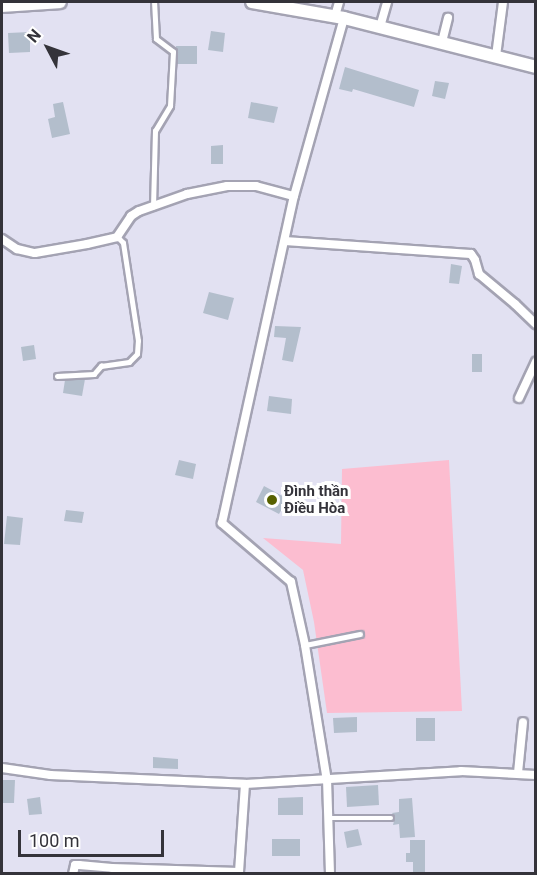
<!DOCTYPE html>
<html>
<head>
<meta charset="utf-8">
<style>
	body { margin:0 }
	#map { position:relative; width:537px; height:875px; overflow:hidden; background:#e2e1f2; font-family:Roboto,sans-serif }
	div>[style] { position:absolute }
	.green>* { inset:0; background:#fcbdd0 }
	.building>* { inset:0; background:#b3becc }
	.roads { filter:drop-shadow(2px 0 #a4a3b3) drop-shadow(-2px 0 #a4a3b3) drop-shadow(0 2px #a4a3b3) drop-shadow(0 -2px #a4a3b3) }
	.lane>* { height:4.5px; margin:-2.25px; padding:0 2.25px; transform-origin:2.25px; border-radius:2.25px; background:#fff }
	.street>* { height:8px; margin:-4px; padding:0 4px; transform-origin:4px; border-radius:4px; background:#fff }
	.secondary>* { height:12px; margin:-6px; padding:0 6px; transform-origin:6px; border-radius:6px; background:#fff }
	.dots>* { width:16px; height:16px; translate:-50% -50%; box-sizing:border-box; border:3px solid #fff; border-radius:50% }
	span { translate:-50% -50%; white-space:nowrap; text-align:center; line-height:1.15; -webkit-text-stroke:6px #fff; paint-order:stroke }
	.poi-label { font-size:15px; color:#34333a; font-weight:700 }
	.left { translate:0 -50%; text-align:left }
	.frame { position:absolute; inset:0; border:3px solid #34333a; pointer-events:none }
	.north { position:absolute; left:18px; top:18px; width:60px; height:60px; -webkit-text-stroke:4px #fff; paint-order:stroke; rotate:311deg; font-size:16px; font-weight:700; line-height:24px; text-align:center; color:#34333a }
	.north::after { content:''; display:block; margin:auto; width:21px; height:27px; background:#34333a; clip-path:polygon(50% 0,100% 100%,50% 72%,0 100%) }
	.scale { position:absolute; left:18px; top:830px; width:146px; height:27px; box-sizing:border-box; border:3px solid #34333a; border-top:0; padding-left:8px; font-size:18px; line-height:21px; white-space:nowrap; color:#34333a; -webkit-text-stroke:4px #fff; paint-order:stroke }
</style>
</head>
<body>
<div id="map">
	<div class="green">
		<div style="clip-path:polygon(449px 460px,462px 711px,327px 713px,314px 622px,303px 570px,263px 538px,341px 544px,342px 469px)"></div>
	</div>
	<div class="building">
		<div style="clip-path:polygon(211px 31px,225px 33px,223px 52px,208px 50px)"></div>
		<div style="clip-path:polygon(30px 32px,30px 52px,9px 53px,8px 33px)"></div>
		<div style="clip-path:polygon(176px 46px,197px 46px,197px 64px,177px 64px)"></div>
		<div style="clip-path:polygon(345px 67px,419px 90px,414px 107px,353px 89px,352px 92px,339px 89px)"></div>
		<div style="clip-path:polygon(435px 81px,449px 83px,445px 99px,432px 96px)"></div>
		<div style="clip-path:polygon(63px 102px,70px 134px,52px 138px,48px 119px,55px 117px,53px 104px)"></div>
		<div style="clip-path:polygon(251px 102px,278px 107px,274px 123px,248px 118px)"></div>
		<div style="clip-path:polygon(223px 145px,223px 164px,211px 164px,211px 146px)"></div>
		<div style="clip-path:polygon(451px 264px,462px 266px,459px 284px,449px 283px)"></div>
		<div style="clip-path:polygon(209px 292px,234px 298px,228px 320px,203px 313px)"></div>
		<div style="clip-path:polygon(275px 326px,301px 327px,293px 362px,282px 360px,286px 338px,274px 337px)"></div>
		<div style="clip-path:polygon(34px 345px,36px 359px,23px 361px,21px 347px)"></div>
		<div style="clip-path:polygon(472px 354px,482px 354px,482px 372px,472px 372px)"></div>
		<div style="clip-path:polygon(85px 379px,82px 396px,63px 393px,65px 380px)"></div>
		<div style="clip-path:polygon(269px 396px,292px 399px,291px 414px,267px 411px)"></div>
		<div style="clip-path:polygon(179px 460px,196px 464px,193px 479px,175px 475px)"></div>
		<div style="clip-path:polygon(264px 486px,288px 499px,279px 514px,256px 502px)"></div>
		<div style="clip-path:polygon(66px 510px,84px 512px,82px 523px,64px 521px)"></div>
		<div style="clip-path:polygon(7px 516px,23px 518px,20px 545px,4px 544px)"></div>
		<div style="clip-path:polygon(357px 717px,357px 732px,334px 733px,333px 718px)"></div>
		<div style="clip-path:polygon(416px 718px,435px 718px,435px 741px,416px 741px)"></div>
		<div style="clip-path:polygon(153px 757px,178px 759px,178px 769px,153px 768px)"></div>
		<div style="clip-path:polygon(3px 780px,15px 780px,14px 803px,2px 803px)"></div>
		<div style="clip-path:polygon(378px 785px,379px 805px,347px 807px,346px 787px)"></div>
		<div style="clip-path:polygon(40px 797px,42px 814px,29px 815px,27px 799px)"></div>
		<div style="clip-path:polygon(303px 797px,303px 815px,278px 815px,278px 798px)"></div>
		<div style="clip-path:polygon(412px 798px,415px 837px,400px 838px,399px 824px,393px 825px,395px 817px,392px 813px,399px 812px,399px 799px)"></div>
		<div style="clip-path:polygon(358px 829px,362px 845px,347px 848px,344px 832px)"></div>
		<div style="clip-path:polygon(272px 839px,300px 839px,300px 856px,272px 856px)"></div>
		<div style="clip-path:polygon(410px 840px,425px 840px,425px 873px,413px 873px,413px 862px,406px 862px,406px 853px,410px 853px)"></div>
	</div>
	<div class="roads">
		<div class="lane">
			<div style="left:153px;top:207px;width:76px;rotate:-88.5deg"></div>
			<div style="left:155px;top:131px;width:29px;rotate:-59deg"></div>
			<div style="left:170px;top:106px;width:54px;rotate:-86.8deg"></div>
			<div style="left:173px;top:52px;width:21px;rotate:-143deg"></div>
			<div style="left:156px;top:39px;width:37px;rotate:-93deg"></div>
			<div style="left:57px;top:376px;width:37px;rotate:-3deg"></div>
			<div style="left:94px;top:374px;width:11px;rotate:-49deg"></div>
			<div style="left:101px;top:366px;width:28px;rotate:-8deg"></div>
			<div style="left:129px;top:362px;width:11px;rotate:-45deg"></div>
			<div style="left:137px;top:354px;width:13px;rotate:-86deg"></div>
			<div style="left:138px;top:341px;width:99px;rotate:-98.7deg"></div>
			<div style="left:123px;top:243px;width:8px;rotate:-135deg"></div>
			<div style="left:305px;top:645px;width:56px;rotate:-11.3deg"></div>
			<div style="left:329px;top:818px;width:62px"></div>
		</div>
		<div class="street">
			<div style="left:335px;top:16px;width:15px;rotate:-74deg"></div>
			<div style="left:380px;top:27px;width:26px;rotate:-74deg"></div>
			<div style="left:442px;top:42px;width:25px;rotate:-76deg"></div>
			<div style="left:496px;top:56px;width:54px;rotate:-82.6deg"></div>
			<div style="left:2px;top:239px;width:18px;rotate:34deg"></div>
			<div style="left:17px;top:249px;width:18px;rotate:13deg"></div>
			<div style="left:35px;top:253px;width:53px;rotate:-9.8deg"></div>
			<div style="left:87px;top:244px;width:31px;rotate:-13deg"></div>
			<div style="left:117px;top:237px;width:25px;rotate:-56deg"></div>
			<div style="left:131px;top:216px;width:9px;rotate:-32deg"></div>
			<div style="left:139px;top:211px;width:51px;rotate:-19.5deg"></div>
			<div style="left:187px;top:194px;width:41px;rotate:-11.3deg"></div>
			<div style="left:227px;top:186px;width:29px"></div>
			<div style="left:256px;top:186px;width:39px;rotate:15deg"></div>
			<div style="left:285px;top:241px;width:186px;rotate:4deg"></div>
			<div style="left:471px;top:254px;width:7px;rotate:56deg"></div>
			<div style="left:475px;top:260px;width:15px;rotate:74deg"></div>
			<div style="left:479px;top:274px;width:47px;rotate:39.8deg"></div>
			<div style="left:515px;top:304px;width:29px;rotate:44deg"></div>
			<div style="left:519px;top:398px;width:40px;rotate:-65deg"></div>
			<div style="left:2px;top:768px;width:49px;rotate:8.3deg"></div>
			<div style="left:50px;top:775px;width:195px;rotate:2.6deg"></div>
			<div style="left:245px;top:784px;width:216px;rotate:-3.4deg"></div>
			<div style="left:461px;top:771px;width:75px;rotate:3.1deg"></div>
			<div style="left:518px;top:773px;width:51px;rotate:-84.4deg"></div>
			<div style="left:73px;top:874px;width:9px;rotate:-77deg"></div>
			<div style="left:75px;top:865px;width:4px"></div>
			<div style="left:79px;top:865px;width:33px;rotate:5deg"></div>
			<div style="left:112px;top:868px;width:127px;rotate:1.8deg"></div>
			<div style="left:239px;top:872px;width:88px;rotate:-86.1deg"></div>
			<div style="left:330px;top:874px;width:93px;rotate:-91.8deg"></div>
			<div style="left:327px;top:781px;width:138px;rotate:-99.2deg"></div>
			<div style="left:305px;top:645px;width:65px;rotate:-102.5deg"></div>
			<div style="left:291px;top:582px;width:91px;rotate:-139.5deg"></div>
			<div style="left:222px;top:523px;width:335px;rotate:-77.6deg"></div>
			<div style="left:294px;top:196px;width:185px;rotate:-74.3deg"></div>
		</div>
		<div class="secondary">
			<div style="left:252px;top:2px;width:93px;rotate:9.9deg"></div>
			<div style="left:344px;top:18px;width:198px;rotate:14.3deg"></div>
			<div style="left:2px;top:6px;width:58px;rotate:-3.9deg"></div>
		</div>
	</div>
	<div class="dots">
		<div style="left:272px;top:500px;background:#586200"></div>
	</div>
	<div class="poi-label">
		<span class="left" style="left:284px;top:500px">Đình thần<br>Điều Hòa</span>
	</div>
	<div class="frame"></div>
	<div class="north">N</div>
	<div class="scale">100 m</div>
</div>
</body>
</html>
